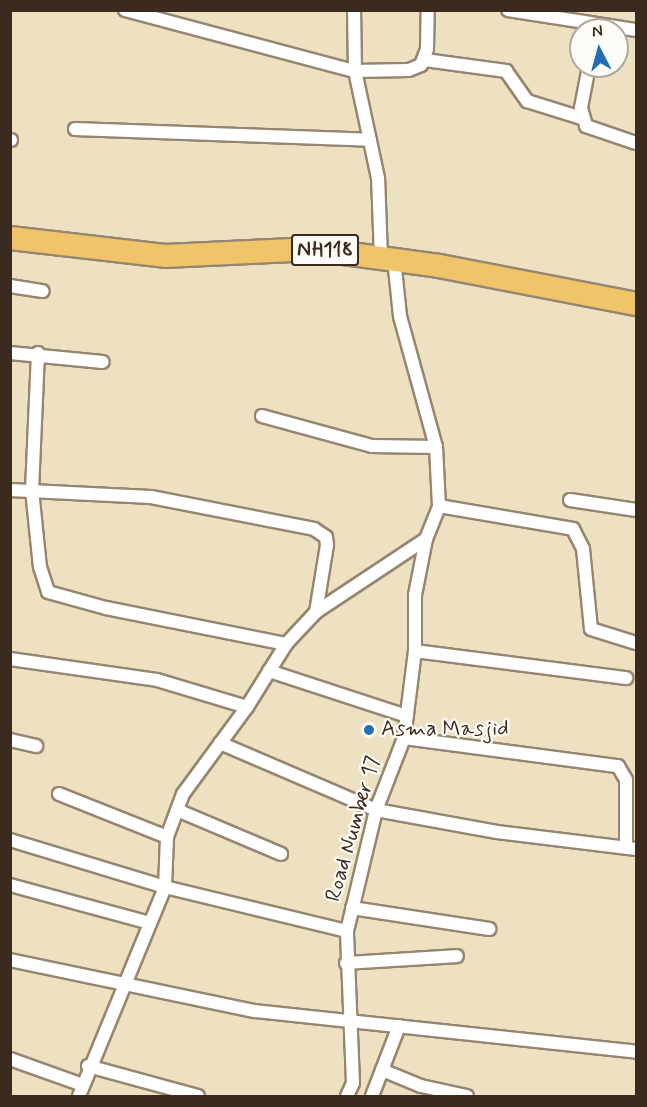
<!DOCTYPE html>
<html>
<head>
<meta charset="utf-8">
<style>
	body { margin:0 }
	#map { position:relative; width:647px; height:1107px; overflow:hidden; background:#ede1c1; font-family:Mynerve,sans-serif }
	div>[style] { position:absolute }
	.roads { filter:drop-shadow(2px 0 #948670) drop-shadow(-2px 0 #948670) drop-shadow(0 2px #948670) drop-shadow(0 -2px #948670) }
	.street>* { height:12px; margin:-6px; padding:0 6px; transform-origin:6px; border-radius:6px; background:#fff }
	.highway>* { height:22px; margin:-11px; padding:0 11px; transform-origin:11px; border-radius:11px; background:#f0c469 }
	.dots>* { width:16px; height:16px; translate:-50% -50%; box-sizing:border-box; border:3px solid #fdfcf7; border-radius:50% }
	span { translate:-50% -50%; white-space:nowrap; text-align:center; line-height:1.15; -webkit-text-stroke:4.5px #fdfcf7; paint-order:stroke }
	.shield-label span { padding:2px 4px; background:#fdfcf7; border:2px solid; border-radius:4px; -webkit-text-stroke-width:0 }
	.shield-label { font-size:21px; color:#3b2a1e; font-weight:700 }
	.poi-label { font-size:22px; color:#3b2a1e }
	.left { translate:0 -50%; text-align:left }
	.street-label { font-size:22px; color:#3b2a1e }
	.frame { position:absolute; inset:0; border:12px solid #3b2a1e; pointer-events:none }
	.north { position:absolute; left:569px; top:18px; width:60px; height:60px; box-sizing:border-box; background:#fdfcf7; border:2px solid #afa8a0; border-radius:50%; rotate:354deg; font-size:16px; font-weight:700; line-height:24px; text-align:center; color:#3b2a1e }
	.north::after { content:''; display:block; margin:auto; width:21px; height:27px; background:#1f6fb2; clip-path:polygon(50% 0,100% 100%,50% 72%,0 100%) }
</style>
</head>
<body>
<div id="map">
	<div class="roads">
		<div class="street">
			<div style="left:125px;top:10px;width:238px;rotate:14.9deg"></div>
			<div style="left:355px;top:71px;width:61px;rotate:-90.9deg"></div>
			<div style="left:508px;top:10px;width:130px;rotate:8.9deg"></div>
			<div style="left:425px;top:60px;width:82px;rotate:7.7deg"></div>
			<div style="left:506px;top:71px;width:37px;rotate:55deg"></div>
			<div style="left:527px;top:101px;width:58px;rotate:17.2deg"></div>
			<div style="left:589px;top:66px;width:43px;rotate:100.8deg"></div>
			<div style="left:581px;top:108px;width:19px;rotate:74deg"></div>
			<div style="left:586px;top:126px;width:53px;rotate:18.8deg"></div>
			<div style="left:75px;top:129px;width:295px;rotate:2.1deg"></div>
			<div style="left:10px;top:140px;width:1px"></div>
			<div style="left:381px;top:258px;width:80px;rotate:-92.1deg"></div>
			<div style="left:378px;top:178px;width:109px;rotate:-102.1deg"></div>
			<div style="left:355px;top:71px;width:54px;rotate:-1.1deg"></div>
			<div style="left:409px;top:70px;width:13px;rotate:-23deg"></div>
			<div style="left:421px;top:65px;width:17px;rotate:-69deg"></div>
			<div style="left:427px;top:49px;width:39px;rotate:-89deg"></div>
			<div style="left:10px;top:286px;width:33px;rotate:9deg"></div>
			<div style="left:10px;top:353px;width:93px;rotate:5.5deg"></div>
			<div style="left:38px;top:353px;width:137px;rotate:92.5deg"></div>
			<div style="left:32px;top:490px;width:77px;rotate:84.1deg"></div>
			<div style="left:40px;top:567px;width:26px;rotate:72deg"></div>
			<div style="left:48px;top:592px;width:60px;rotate:15.4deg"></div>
			<div style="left:106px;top:608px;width:184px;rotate:11.3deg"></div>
			<div style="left:262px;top:416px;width:114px;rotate:15.3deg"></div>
			<div style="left:372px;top:446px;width:64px;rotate:0.9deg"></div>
			<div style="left:10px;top:490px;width:141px;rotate:2.8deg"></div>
			<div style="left:151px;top:497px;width:166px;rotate:11.1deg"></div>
			<div style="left:314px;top:529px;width:14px;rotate:34deg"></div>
			<div style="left:326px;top:537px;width:8px;rotate:83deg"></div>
			<div style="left:327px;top:545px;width:68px;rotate:99.3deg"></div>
			<div style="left:570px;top:500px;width:67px;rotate:8.6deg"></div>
			<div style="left:439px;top:506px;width:136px;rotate:9.7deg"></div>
			<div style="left:573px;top:529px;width:22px;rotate:63deg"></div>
			<div style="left:583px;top:549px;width:80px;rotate:84.3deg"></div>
			<div style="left:591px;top:629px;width:47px;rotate:17.3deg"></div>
			<div style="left:415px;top:651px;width:213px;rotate:7.3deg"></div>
			<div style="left:10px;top:659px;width:148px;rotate:8.1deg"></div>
			<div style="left:157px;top:680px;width:94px;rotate:16.7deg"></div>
			<div style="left:269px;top:671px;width:145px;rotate:18.1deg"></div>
			<div style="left:404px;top:738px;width:216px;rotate:7.5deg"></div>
			<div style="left:618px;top:766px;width:16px;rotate:60deg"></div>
			<div style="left:626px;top:780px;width:68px;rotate:90deg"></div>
			<div style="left:10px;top:740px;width:27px;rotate:13deg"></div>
			<div style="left:220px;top:743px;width:170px;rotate:23.2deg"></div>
			<div style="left:376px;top:810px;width:123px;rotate:10.3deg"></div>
			<div style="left:497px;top:832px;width:140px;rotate:7deg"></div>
			<div style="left:59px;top:794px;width:116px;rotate:21.7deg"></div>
			<div style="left:177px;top:810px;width:113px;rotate:22.9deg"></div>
			<div style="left:10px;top:840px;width:162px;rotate:16.9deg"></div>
			<div style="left:165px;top:887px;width:187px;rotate:13.6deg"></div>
			<div style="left:10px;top:885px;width:145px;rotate:15.2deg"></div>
			<div style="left:352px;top:908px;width:139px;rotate:8.7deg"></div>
			<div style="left:10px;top:960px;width:250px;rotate:11.8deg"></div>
			<div style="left:255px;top:1011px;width:383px;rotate:6.1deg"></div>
			<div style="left:346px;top:963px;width:111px;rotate:-3.6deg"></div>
			<div style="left:10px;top:1059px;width:77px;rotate:19.6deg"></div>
			<div style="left:88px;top:1066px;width:114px;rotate:15.3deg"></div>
			<div style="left:382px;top:1070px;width:42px;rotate:22.3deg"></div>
			<div style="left:421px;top:1086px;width:47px;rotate:12.3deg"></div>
			<div style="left:79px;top:1096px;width:226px;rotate:-67.6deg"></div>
			<div style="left:165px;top:887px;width:50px;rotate:-87.7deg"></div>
			<div style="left:167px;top:837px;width:46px;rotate:-69.6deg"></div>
			<div style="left:183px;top:794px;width:108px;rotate:-53.7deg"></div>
			<div style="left:247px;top:707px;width:74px;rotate:-58.2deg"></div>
			<div style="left:286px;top:644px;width:44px;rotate:-46.8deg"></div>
			<div style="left:316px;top:612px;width:132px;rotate:-33.6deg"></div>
			<div style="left:347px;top:1096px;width:14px;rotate:-65deg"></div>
			<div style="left:353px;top:1083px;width:152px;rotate:-92.3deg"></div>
			<div style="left:347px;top:931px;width:124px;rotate:-76.5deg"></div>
			<div style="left:376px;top:810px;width:77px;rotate:-68.7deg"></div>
			<div style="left:404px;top:738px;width:88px;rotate:-82.8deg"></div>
			<div style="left:415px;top:651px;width:56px;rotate:-90deg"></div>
			<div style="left:415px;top:595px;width:57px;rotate:-78.9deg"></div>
			<div style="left:426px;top:539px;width:35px;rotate:-68deg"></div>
			<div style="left:439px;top:506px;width:59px;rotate:-92.9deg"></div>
			<div style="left:436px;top:447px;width:136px;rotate:-105.4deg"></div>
			<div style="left:400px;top:316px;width:57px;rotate:-96deg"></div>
			<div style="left:372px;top:1096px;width:75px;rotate:-68.9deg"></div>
		</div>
		<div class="highway">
			<div style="left:10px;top:238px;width:156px;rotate:6.6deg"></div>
			<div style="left:165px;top:256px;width:149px;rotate:-2.7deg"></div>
			<div style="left:314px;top:249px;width:126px;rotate:7.7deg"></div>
			<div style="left:439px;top:266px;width:201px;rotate:10.9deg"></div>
		</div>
	</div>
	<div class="dots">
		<div style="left:369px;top:730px;background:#1f6fb2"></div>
	</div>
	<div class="shield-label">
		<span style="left:325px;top:250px">NH118</span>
	</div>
	<div class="poi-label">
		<span class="left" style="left:381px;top:730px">Asma Masjid</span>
	</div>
	<div class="street-label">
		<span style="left:354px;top:829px;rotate:-74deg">Road Number 17</span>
	</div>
	<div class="frame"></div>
	<div class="north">N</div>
</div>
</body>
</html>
